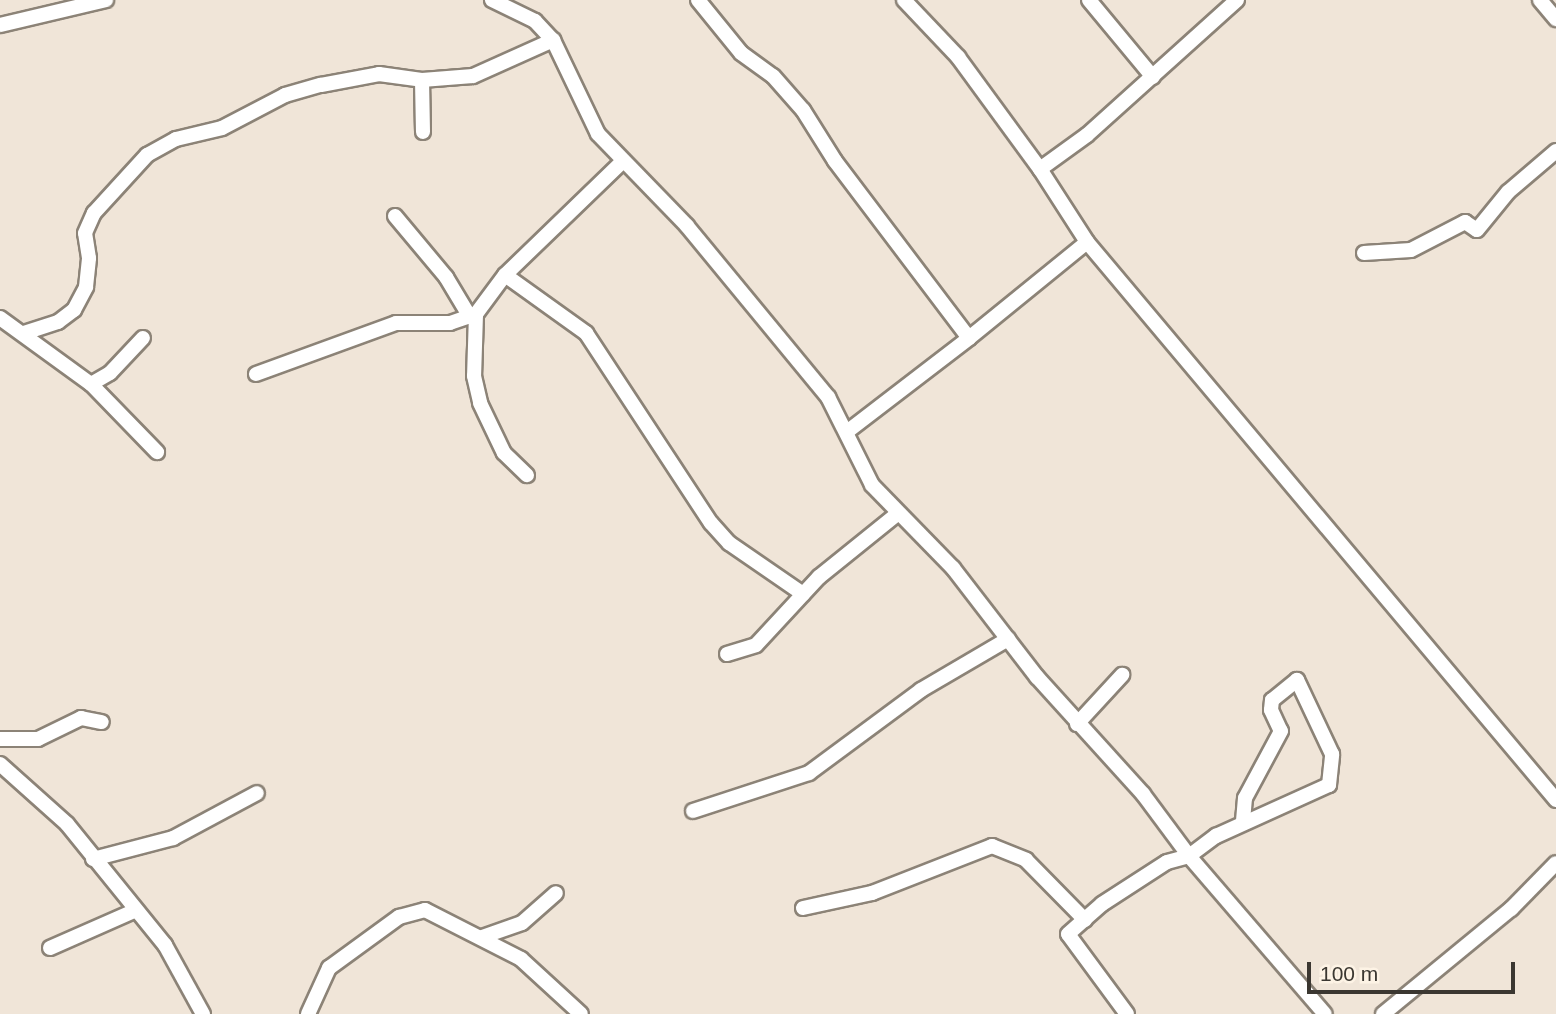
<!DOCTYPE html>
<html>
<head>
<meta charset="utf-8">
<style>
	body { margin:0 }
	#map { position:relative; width:1556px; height:1014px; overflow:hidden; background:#f0e5d8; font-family:Helvetica,sans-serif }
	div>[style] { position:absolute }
	.roads { filter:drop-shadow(2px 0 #8c8377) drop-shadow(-2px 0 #8c8377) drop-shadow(0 2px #8c8377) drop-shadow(0 -2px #8c8377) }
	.minor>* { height:14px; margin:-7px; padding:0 7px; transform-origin:7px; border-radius:7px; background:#fff }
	span { translate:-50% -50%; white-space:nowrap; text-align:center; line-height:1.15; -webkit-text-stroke:5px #fdf3e5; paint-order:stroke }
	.scale { position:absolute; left:1307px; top:962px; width:208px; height:32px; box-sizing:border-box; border:4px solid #3b3731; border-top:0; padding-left:9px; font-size:21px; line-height:24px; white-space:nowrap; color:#3b3731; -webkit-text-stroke:5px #fdf3e5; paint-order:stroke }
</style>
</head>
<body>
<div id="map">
	<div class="roads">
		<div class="minor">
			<div style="left:492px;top:0;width:48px;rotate:26deg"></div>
			<div style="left:535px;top:21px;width:26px;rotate:47deg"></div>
			<div style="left:553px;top:40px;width:104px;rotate:64.4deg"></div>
			<div style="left:598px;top:134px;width:128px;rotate:45.9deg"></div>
			<div style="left:687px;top:226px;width:222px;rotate:50.5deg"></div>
			<div style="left:828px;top:397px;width:98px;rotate:63.4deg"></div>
			<div style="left:872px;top:485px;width:116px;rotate:45.7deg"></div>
			<div style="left:953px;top:568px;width:138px;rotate:52.4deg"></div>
			<div style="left:1037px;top:677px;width:158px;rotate:47.8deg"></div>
			<div style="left:1143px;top:794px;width:77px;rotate:53.4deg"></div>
			<div style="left:1189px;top:856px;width:208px;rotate:49.3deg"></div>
			<div style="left:698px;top:0;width:68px;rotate:50.9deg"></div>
			<div style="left:741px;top:53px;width:39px;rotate:36deg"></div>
			<div style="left:773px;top:76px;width:45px;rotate:48.6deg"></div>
			<div style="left:803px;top:110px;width:60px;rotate:57.9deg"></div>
			<div style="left:835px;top:161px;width:222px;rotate:52.9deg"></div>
			<div style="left:969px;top:338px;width:152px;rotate:-39.1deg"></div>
			<div style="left:904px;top:0;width:79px;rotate:46.5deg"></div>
			<div style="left:958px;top:57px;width:139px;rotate:53.8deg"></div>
			<div style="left:1089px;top:0;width:100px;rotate:50.3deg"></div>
			<div style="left:1237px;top:0;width:202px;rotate:138deg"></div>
			<div style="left:1087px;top:135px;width:58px;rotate:144.1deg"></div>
			<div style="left:1040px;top:169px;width:87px;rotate:57.2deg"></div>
			<div style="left:1087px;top:242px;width:729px;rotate:49.95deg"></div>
			<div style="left:1540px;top:0;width:25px;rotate:50deg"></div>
			<div style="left:0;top:25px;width:109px;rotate:-13.3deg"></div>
			<div style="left:422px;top:80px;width:52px;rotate:88.9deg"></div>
			<div style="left:395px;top:216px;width:80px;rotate:50.1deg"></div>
			<div style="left:446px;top:277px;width:47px;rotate:59deg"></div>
			<div style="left:1364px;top:253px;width:47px;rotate:-3.7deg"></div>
			<div style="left:1411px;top:250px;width:61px;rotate:-27.4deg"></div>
			<div style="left:1465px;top:222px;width:14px;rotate:34deg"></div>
			<div style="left:1477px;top:230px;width:49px;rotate:-50.8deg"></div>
			<div style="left:1508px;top:192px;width:63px;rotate:-40.5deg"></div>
			<div style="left:505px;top:275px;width:100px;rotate:35.6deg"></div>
			<div style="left:586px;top:333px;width:227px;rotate:56.7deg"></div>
			<div style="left:711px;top:523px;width:27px;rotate:48deg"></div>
			<div style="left:729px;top:543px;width:90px;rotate:34.6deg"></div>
			<div style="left:476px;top:314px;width:62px;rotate:91.8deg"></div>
			<div style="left:474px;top:376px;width:28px;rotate:77deg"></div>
			<div style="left:480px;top:403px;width:55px;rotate:64.4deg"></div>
			<div style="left:504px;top:453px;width:32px;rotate:44deg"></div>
			<div style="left:0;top:318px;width:112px;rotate:36deg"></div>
			<div style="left:91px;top:384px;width:22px;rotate:-30deg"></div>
			<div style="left:110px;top:373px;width:48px;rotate:-46.7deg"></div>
			<div style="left:24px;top:333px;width:36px;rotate:-18deg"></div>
			<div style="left:58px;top:322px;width:20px;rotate:-37deg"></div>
			<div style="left:74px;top:310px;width:26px;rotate:-62deg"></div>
			<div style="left:86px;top:287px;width:29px;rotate:-84deg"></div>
			<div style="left:89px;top:258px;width:25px;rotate:-99deg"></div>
			<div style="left:85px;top:233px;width:22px;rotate:-66deg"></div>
			<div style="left:94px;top:213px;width:79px;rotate:-47.6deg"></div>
			<div style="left:147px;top:155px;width:33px;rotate:-29deg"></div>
			<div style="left:176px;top:139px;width:47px;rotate:-13.4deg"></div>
			<div style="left:222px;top:128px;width:71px;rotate:-27.6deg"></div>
			<div style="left:285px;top:95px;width:37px;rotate:-16deg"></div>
			<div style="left:321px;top:85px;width:59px;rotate:-10.7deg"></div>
			<div style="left:379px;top:74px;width:43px;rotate:7.9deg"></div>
			<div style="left:422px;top:80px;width:51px;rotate:-4.5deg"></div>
			<div style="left:473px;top:76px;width:88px;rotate:-24.2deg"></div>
			<div style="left:256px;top:374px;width:149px;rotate:-20deg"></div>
			<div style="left:396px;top:323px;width:54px"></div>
			<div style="left:450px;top:323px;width:28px;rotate:-19deg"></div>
			<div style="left:476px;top:314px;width:49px;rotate:-53.4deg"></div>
			<div style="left:505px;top:275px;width:161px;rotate:-44deg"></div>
			<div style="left:91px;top:384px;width:95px;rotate:45.9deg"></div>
			<div style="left:848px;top:431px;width:153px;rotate:-37.5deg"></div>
			<div style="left:727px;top:654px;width:30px;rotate:-17deg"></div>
			<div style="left:756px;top:645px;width:93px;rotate:-47.2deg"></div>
			<div style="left:819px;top:577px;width:100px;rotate:-38.9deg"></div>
			<div style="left:1077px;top:724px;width:67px;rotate:-47.4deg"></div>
			<div style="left:0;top:739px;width:38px"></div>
			<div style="left:38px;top:739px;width:48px;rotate:-26deg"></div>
			<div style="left:81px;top:718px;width:21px;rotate:11deg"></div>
			<div style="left:0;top:764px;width:90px;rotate:41.8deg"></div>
			<div style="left:67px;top:824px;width:156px;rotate:51deg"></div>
			<div style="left:165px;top:945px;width:79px;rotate:61.2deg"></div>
			<div style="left:693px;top:811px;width:122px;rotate:-18.1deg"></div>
			<div style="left:809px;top:773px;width:139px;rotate:-36.5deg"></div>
			<div style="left:921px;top:690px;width:101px;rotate:-30.4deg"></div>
			<div style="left:93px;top:859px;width:83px;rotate:-14.7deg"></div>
			<div style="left:173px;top:838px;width:95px;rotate:-28.2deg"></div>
			<div style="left:803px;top:908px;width:71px;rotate:-12.3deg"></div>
			<div style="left:872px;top:893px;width:129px;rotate:-21.4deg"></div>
			<div style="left:992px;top:846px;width:37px;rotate:22deg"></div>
			<div style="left:1026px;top:860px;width:84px;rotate:45.5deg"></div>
			<div style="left:482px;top:937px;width:42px;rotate:-19.3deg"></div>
			<div style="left:522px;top:923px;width:45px;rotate:-41.4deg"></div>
			<div style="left:50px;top:948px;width:94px;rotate:-23.8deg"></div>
			<div style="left:308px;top:1014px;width:51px;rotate:-65.5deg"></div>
			<div style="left:329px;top:968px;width:87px;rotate:-36.1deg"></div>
			<div style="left:399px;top:917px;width:27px;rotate:-15deg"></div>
			<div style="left:425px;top:910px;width:108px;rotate:27deg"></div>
			<div style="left:521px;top:959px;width:81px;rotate:42.5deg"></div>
			<div style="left:1127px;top:1014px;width:99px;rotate:-126.4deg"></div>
			<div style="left:1068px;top:934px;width:45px;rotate:-41.4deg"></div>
			<div style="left:1102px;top:904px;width:77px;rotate:-32.9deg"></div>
			<div style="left:1167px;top:862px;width:23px;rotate:-15deg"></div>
			<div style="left:1189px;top:856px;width:34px;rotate:-37deg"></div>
			<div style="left:1216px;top:836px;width:124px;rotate:-24.3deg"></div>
			<div style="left:1329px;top:785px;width:31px;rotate:-84deg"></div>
			<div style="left:1332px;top:754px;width:82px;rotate:-115.3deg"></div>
			<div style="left:1297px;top:680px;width:32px;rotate:141deg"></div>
			<div style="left:1272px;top:700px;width:10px;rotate:96deg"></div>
			<div style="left:1271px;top:710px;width:23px;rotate:65deg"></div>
			<div style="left:1281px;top:731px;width:76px;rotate:118.2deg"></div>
			<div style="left:1245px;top:798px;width:25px;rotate:95deg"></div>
			<div style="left:1383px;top:1014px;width:166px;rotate:-39.4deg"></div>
			<div style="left:1511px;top:909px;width:64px;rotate:-45.6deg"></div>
		</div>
	</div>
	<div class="scale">100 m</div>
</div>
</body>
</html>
